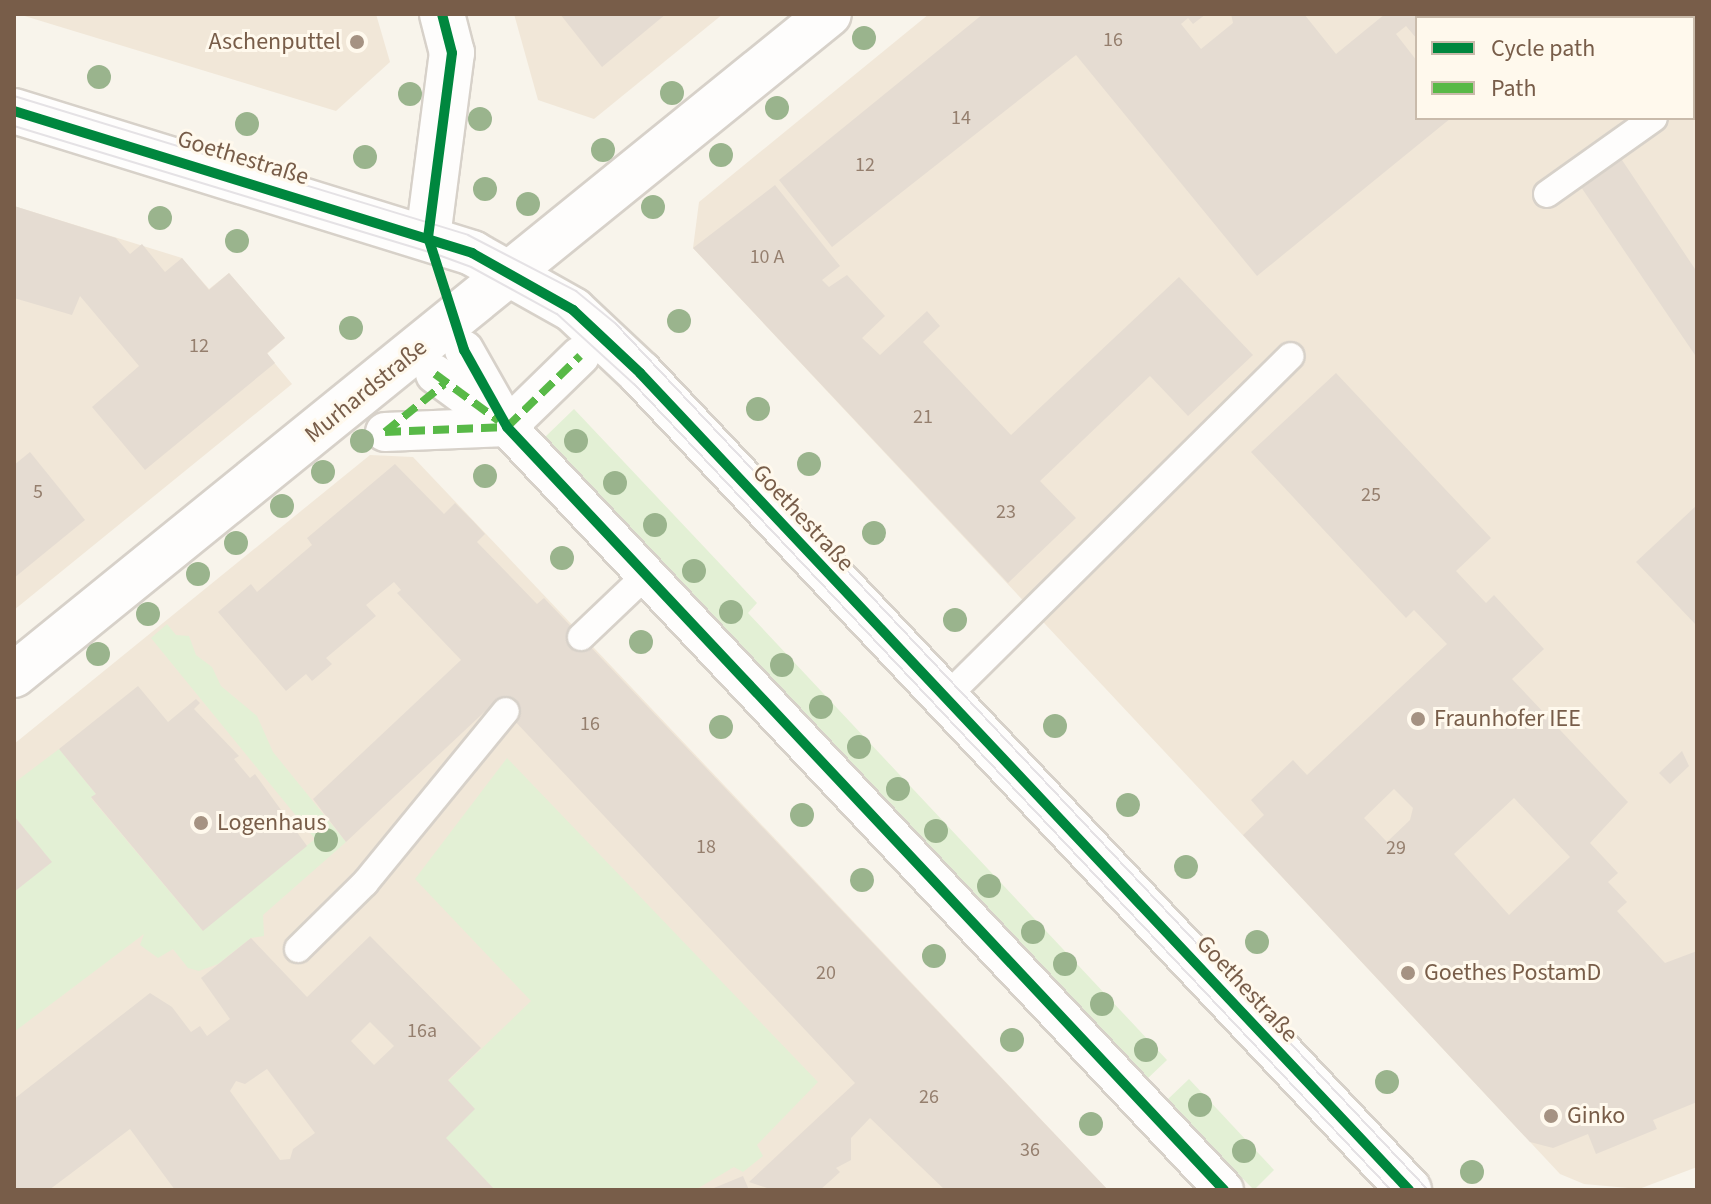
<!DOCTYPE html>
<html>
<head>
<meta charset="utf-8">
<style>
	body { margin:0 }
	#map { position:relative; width:1711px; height:1204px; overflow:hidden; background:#f8f4eb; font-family:"Source Sans 3",sans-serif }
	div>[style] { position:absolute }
	.residential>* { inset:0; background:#f1e7d8 }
	.green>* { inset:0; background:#e3f0d5 }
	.building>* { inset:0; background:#e5dcd2 }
	.roads { filter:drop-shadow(2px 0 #d7d1c9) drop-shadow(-2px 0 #d7d1c9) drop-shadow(0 2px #d7d1c9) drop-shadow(0 -2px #d7d1c9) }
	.service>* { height:26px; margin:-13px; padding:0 13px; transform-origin:13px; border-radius:13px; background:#fefdfc }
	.pedestrian>* { height:38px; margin:-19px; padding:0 19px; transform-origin:19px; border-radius:19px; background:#fefdfc }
	.minor>* { height:44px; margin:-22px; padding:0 22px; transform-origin:22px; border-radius:22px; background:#fefdfc }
	.tertiary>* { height:44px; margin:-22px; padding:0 22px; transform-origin:22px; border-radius:22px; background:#fefdfc }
	.tram>* { height:2px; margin:-1px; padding:0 1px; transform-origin:1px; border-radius:1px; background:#e5e2e5 }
	.quiet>* { height:8px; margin-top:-4px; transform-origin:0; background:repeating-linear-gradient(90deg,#58b947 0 16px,transparent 0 24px) }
	.cycleway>* { height:10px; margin:-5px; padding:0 5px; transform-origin:5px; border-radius:5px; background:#00873e }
	.trees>* { width:24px; height:24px; margin:-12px; border-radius:50%; background:#9ab48d }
	.dots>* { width:22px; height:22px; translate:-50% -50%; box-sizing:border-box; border:4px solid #fff9ed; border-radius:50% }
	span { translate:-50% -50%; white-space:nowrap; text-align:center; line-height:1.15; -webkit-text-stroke:6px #fff9ed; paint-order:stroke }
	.number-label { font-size:20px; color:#957f6e }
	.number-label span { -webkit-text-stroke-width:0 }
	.poi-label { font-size:24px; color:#785d49 }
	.right { translate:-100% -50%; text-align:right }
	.left { translate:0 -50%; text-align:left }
	.street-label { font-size:24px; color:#785d49 }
	.frame { position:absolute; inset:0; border:16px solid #785d49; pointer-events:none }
	.legend { position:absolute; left:1415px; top:16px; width:280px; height:104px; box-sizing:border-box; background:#fff9ed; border:2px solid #c9bbab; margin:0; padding:10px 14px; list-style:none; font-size:24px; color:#785d49 }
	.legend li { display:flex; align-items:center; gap:16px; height:40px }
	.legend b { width:40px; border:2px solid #c9bbab }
</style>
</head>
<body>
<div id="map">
	<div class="residential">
		<div style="clip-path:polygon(18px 14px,376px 14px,390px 62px,336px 111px)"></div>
		<div style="clip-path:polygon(514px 14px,723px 14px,594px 119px,538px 100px)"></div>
		<div style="clip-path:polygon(evenodd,929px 14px,1697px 14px,1697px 1167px,1639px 1189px,1584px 1184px,1560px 1174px,693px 248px,699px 202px,929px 14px,1417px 18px,1693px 18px,1693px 118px,1417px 118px,1417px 18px)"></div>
		<div style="clip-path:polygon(14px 206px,182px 258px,209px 289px,229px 273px,285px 338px,267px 354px,292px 384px,14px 610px)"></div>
		<div style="clip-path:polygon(370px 455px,413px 457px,1108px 1190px,14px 1190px,14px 744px)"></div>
	</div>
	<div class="green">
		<div style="clip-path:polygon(574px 409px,757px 603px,748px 613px,1167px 1060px,1146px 1080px,544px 438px)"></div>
		<div style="clip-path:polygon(167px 624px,176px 635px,189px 636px,196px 655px,212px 667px,221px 686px,257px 716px,273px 752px,346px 842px,263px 915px,264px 936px,251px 938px,218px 964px,199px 971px,188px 968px,173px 949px,158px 958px,140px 945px,144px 934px,14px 1032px,14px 892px,51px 862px,14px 816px,14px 783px,59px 749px,96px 794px,91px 798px,202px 930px,315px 839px,151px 638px)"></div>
		<div style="clip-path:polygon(507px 758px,818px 1082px,757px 1145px,763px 1156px,743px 1172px,734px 1167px,695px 1190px,495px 1190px,418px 1110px,531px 1001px,415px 879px)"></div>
		<div style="clip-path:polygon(1189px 1079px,1274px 1170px,1254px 1190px,1166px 1101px)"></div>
	</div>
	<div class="building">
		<div style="clip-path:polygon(560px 14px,666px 14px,602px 67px)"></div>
		<div style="clip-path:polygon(983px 14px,1206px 14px,1193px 24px,1188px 18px,1181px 24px,1201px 49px,1233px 23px,1231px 14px,1304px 14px,1336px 54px,1385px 14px,1697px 14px,1697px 37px,1693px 18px,1417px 18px,1417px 39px,1406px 26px,1396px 34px,1417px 61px,1417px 118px,1451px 118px,1257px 276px,1076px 55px,832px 247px,779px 180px)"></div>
		<div style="clip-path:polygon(1620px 157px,1697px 272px,1697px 358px,1579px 184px)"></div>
		<div style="clip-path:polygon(775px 185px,840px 266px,822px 280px,829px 287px,847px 275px,885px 316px,862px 338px,880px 355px,927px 311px,940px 326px,923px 342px,1011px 435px,1179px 277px,1253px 355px,1188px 416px,1150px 376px,1040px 481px,1076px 518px,1008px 583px,693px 248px)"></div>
		<div style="clip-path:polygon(14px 206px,116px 238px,130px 254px,142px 244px,165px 272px,182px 258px,209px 290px,229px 273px,285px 338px,267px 353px,275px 363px,145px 470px,92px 407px,139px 366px,80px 296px,72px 315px,14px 298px)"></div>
		<div style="clip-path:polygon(evenodd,1336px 373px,1491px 538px,1456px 571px,1486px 603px,1494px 595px,1544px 649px,1512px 679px,1628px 802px,1590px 843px,1618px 873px,1608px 882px,1627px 902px,1617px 911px,1665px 963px,1697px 951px,1697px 1102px,1653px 1120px,1657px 1129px,1596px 1154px,1588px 1134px,1553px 1148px,1530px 1142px,1243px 835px,1264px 815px,1251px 800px,1293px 760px,1307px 775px,1447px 644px,1414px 610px,1406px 618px,1251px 452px,1336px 373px,1394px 789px,1413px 808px,1410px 820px,1387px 842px,1364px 818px,1394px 789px,1336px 373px,1514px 798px,1570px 857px,1509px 915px,1454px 854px,1514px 798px)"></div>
		<div style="clip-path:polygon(30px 452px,85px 520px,14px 578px,14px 465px)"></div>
		<div style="clip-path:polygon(395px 464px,444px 514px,455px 503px,473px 521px,485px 534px,477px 542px,537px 604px,544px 598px,1108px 1190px,945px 1190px,870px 1118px,851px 1138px,851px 1160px,836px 1168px,840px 1172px,820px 1190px,773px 1190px,749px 1182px,855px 1083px,496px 701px,346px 842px,313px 799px,461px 660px,397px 593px,401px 590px,394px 582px,366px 605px,376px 616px,326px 658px,332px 664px,312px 681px,306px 674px,286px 691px,218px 612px,251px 584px,257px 592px,312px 545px,307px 538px)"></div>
		<div style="clip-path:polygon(1697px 505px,1697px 626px,1636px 562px)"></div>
		<div style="clip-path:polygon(138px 686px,168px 722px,196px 699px,200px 703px,194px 709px,239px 756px,234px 759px,250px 778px,255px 774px,307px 846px,203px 931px,91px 797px,96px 794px,59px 749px)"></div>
		<div style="clip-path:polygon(1682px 751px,1689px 766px,1670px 784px,1659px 773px)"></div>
		<div style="clip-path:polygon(14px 816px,52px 862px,14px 892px)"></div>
		<div style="clip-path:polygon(evenodd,370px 936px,481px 1048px,448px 1080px,475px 1109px,446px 1138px,495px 1190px,175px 1190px,130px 1129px,49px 1190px,14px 1190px,14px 1099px,150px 993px,172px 1007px,191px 1032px,200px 1026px,207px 1036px,230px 1019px,201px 978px,251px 938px,307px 997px,370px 936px,370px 1022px,394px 1046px,374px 1065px,351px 1041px,370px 1022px,370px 936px,267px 1069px,315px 1133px,293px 1149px,290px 1159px,280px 1160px,230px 1091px,236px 1081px,245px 1084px,267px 1069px)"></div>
		<div style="clip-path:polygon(743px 1176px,749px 1190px,709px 1190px)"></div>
	</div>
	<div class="roads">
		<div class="service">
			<div style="left:1693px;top:90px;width:5px;rotate:-37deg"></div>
			<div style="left:1547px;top:194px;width:131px;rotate:-35.4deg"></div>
			<div style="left:581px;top:637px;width:90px;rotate:-43.6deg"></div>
			<div style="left:945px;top:698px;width:486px;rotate:-44.7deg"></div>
			<div style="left:298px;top:949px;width:94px;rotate:-44.6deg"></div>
			<div style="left:365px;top:883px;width:222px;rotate:-50.7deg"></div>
		</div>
		<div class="pedestrian">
			<div style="left:464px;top:350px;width:77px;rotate:60.4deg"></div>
			<div style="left:435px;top:374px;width:89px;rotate:36.4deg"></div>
			<div style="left:507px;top:427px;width:1047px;rotate:46.78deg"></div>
			<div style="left:385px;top:432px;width:122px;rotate:-2.3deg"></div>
			<div style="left:507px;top:427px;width:102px;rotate:-44.2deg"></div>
		</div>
		<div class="minor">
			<div style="left:428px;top:237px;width:186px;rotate:-82.6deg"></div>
			<div style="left:452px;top:53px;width:40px;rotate:-104.4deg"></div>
			<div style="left:14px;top:675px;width:1049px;rotate:-39.04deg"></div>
		</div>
		<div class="tertiary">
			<div style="left:14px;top:111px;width:480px;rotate:17.2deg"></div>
			<div style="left:472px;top:253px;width:116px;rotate:29.4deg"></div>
			<div style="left:573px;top:310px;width:92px;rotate:43.2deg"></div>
			<div style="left:640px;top:373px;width:1122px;rotate:46.73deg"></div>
		</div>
	</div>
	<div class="tram">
		<div style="left:14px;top:96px;width:475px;rotate:17deg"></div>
		<div style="left:468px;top:235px;width:122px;rotate:27.4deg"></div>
		<div style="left:576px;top:291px;width:50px;rotate:39.4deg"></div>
		<div style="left:615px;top:323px;width:1189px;rotate:46.84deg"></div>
		<div style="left:14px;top:126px;width:438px;rotate:16.9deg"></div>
		<div style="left:433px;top:253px;width:40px;rotate:20.2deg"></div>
		<div style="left:471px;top:267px;width:98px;rotate:28.7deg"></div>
		<div style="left:557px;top:314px;width:104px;rotate:42.3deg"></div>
		<div style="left:634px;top:384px;width:1106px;rotate:46.8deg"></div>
	</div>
	<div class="quiet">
		<div style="left:435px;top:374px;width:79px;rotate:36.3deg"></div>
		<div style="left:385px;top:432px;width:122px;rotate:-2.3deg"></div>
		<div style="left:507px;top:427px;width:102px;rotate:-44.2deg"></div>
		<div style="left:385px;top:432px;width:76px;rotate:-39.1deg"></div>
	</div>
	<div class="cycleway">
		<div style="left:442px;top:14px;width:40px;rotate:75.6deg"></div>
		<div style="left:452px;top:53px;width:186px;rotate:97.4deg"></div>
		<div style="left:428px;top:237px;width:119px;rotate:72.3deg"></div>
		<div style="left:464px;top:350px;width:88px;rotate:60.8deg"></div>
		<div style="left:507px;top:427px;width:1047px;rotate:46.78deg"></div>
		<div style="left:14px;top:111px;width:480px;rotate:17.2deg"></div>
		<div style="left:472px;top:253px;width:116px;rotate:29.4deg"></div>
		<div style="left:573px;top:310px;width:92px;rotate:43.2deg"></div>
		<div style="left:640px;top:373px;width:1122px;rotate:46.73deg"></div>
	</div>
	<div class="trees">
		<div style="left:864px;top:38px"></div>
		<div style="left:99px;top:77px"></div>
		<div style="left:672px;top:93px"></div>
		<div style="left:410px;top:94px"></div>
		<div style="left:777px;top:108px"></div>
		<div style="left:480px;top:119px"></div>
		<div style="left:247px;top:124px"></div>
		<div style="left:603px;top:150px"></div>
		<div style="left:721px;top:155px"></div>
		<div style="left:365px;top:157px"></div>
		<div style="left:485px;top:189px"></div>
		<div style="left:528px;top:204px"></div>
		<div style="left:653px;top:207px"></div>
		<div style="left:160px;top:218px"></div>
		<div style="left:237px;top:241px"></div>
		<div style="left:679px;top:321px"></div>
		<div style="left:351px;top:328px"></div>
		<div style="left:758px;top:409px"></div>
		<div style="left:362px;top:441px"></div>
		<div style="left:576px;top:441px"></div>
		<div style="left:809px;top:464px"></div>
		<div style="left:323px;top:472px"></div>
		<div style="left:485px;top:476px"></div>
		<div style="left:615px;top:483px"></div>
		<div style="left:282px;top:506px"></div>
		<div style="left:655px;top:525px"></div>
		<div style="left:874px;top:533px"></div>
		<div style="left:236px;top:543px"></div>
		<div style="left:562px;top:558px"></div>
		<div style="left:694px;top:571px"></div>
		<div style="left:198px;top:574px"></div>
		<div style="left:731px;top:612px"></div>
		<div style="left:148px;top:614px"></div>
		<div style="left:955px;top:620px"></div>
		<div style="left:641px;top:642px"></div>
		<div style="left:98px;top:654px"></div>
		<div style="left:782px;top:665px"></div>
		<div style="left:821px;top:707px"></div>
		<div style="left:1055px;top:726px"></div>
		<div style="left:721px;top:727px"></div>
		<div style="left:859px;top:747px"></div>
		<div style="left:898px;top:789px"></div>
		<div style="left:1128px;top:805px"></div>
		<div style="left:802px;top:815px"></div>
		<div style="left:936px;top:831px"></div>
		<div style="left:326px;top:840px"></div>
		<div style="left:1186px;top:867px"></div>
		<div style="left:862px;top:880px"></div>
		<div style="left:989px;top:886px"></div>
		<div style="left:1033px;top:932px"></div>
		<div style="left:1257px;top:942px"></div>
		<div style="left:934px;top:956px"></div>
		<div style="left:1065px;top:964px"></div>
		<div style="left:1102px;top:1004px"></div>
		<div style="left:1012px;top:1040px"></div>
		<div style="left:1146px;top:1050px"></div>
		<div style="left:1387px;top:1082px"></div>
		<div style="left:1200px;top:1105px"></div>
		<div style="left:1091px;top:1124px"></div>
		<div style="left:1244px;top:1151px"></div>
		<div style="left:1472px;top:1172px"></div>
	</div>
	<div class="dots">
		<div style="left:357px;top:42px;background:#a59282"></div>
		<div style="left:1418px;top:719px;background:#a59282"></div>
		<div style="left:201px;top:823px;background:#a59282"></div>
		<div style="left:1408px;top:973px;background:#a59282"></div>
		<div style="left:1551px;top:1116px;background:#a59282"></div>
	</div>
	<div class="number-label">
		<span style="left:1113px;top:40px">16</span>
		<span style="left:961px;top:118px">14</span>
		<span style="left:865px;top:165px">12</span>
		<span style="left:767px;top:257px">10 A</span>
		<span style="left:199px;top:346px">12</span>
		<span style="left:923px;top:417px">21</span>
		<span style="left:38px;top:492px">5</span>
		<span style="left:1371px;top:495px">25</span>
		<span style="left:1006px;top:512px">23</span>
		<span style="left:590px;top:724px">16</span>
		<span style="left:706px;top:847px">18</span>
		<span style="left:1396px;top:848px">29</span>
		<span style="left:826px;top:973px">20</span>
		<span style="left:422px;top:1031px">16a</span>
		<span style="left:929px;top:1097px">26</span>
		<span style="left:1030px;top:1150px">36</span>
	</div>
	<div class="poi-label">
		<span class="right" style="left:341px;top:42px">Aschenputtel</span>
		<span class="left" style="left:1434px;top:719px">Fraunhofer IEE</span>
		<span class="left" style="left:217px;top:823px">Logenhaus</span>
		<span class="left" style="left:1424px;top:973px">Goethes PostamD</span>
		<span class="left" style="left:1567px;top:1116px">Ginko</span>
	</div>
	<div class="street-label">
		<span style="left:243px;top:158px;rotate:17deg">Goethestraße</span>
		<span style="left:366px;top:391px;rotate:-39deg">Murhardstraße</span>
		<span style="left:803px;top:518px;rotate:47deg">Goethestraße</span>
		<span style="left:1247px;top:989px;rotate:47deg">Goethestraße</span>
	</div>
	<div class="frame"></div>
	<ul class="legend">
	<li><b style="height:10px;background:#00873e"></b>Cycle path</li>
	<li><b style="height:10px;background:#58b947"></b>Path</li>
	</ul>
</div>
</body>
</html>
